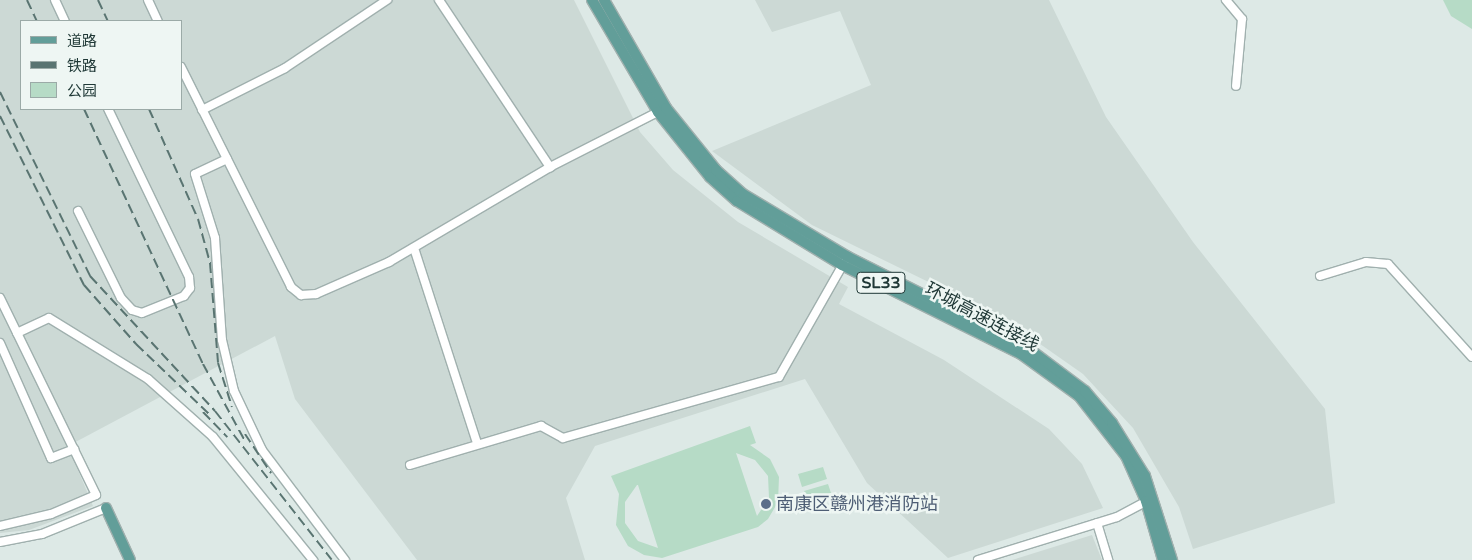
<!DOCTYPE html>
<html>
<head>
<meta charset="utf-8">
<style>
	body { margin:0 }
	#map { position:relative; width:1472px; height:560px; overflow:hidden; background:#dde9e6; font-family:"Varela Round","Noto Sans SC",sans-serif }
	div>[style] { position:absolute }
	.built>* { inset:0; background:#ccd9d5 }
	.green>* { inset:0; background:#b6dbc6 }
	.roads { filter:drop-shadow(1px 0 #a0b0ae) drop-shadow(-1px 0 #a0b0ae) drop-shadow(0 1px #a0b0ae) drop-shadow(0 -1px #a0b0ae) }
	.minor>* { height:8px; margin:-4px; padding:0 4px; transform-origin:4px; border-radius:4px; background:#fff }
	.major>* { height:10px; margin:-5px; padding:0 5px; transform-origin:5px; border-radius:5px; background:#629e99 }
	.rail>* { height:2px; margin-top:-1px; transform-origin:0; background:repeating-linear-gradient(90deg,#597471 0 10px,transparent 0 15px) }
	.dots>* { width:14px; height:14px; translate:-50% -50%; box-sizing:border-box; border:2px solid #eef6f3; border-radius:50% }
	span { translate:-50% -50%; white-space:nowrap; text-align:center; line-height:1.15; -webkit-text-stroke:5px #eef6f3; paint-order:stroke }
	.shield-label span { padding:1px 4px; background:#eef6f3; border:1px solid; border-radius:4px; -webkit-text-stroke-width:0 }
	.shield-label { font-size:16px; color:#1f3836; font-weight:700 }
	.street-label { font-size:18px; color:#1f3836 }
	.service-label { font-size:18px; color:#4e5e75 }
	.left { translate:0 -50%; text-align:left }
	.legend { position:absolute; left:20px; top:20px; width:162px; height:90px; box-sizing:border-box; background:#eef6f3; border:1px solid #9baaa7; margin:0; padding:6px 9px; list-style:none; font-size:15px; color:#1f3836 }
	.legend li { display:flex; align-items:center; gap:10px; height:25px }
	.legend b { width:25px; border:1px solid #9baaa7 }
</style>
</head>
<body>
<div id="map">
	<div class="built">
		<div style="clip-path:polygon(evenodd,0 0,574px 0,640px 132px,673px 170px,738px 222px,848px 287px,839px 304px,944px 360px,1049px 429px,1082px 464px,1103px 508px,948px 558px,867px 483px,805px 379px,595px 446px,566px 498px,585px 560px,417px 560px,295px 399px,275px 336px,68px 446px,93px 506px,29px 530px,0 533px,0 0,21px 21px,181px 21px,181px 109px,21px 109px,21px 21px)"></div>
		<div style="clip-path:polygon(755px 0,1049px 0,1106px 117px,1193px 242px,1325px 409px,1335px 503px,1193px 549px,1179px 507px,1133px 428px,1083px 374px,1023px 332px,951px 293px,812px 225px,712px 151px,871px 85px,840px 11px,772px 32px)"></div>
		<div style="clip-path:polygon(1092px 535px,1102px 560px,1012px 560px)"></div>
	</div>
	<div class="green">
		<div style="clip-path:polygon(1443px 0,1472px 0,1472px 29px,1451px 16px)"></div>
		<div style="clip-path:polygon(evenodd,750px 426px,756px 443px,750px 445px,770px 459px,779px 477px,778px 502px,768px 519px,758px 527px,662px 558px,644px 555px,628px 546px,616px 525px,619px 494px,611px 476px,750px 426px,736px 453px,755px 460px,768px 476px,769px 498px,757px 516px,736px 453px,750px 426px,637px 485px,638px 485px,658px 548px,638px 541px,625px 523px,625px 502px,637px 485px)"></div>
		<div style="clip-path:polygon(823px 467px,827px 479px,802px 487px,798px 474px)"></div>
		<div style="clip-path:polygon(828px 484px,832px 496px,808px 504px,804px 491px)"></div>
	</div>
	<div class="roads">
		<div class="minor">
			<div style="left:55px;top:0;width:23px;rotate:65deg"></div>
			<div style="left:148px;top:0;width:23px;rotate:65deg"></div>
			<div style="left:439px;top:0;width:201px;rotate:56.4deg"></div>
			<div style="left:1226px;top:0;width:25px;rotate:50deg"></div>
			<div style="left:1242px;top:19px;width:67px;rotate:95.1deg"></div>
			<div style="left:181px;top:67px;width:246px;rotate:63.4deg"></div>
			<div style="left:291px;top:287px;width:13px;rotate:39deg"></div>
			<div style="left:301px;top:295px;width:15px;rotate:-4deg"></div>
			<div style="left:316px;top:294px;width:80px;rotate:-23.7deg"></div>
			<div style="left:389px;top:262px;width:187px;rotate:-30.5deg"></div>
			<div style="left:550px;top:167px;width:126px;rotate:-27deg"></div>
			<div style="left:202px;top:110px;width:93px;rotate:-26.8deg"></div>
			<div style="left:285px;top:68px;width:123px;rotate:-33.7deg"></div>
			<div style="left:227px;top:159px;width:35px;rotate:155deg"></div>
			<div style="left:195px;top:174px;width:67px;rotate:72.6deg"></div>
			<div style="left:215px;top:238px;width:102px;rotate:86.1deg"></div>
			<div style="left:222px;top:340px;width:52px;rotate:76.8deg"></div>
			<div style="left:234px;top:391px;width:65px;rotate:64.6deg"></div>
			<div style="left:262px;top:450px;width:138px;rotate:53deg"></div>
			<div style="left:78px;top:211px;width:97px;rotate:63.7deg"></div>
			<div style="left:121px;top:298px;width:16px;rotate:47deg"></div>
			<div style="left:132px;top:310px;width:10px;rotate:17deg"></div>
			<div style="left:142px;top:313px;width:45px;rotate:-22deg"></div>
			<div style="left:184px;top:296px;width:10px;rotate:-53deg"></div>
			<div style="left:190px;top:288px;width:11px;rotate:-95deg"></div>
			<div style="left:189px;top:277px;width:187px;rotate:-115.7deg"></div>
			<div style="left:414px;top:248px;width:205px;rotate:72.1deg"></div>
			<div style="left:1320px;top:276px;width:48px;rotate:-16.9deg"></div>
			<div style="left:1366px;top:262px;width:22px;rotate:5deg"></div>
			<div style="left:1388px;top:264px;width:125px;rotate:47.9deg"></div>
			<div style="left:0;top:298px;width:219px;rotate:64deg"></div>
			<div style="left:96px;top:495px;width:49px;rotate:157.1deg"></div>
			<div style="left:51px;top:514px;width:52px;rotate:166.8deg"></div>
			<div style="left:17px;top:333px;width:35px;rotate:-25deg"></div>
			<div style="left:49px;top:318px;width:116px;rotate:31.6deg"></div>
			<div style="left:148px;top:379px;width:87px;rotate:41.7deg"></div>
			<div style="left:213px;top:437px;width:159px;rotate:50.9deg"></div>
			<div style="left:0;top:343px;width:126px;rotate:66.1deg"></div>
			<div style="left:51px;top:458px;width:25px;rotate:-21deg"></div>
			<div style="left:410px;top:465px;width:137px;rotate:-16.6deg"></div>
			<div style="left:541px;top:426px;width:25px;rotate:29deg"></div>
			<div style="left:563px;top:438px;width:224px;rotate:-15.8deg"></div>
			<div style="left:779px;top:377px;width:133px;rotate:-60.4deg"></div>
			<div style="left:1097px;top:523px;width:39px;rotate:73deg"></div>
			<div style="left:0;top:542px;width:43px;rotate:-10.8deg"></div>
			<div style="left:42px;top:534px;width:69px;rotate:-22.1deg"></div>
			<div style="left:978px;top:560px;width:145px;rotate:-17.2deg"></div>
			<div style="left:1117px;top:517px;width:36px;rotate:-28deg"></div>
		</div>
		<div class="major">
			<div style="left:592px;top:0;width:130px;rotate:59.5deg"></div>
			<div style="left:658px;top:112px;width:83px;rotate:51.3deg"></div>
			<div style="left:710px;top:177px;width:36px;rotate:42deg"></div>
			<div style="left:737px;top:201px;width:123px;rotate:31.4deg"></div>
			<div style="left:842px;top:265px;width:200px;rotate:26.4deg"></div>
			<div style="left:1021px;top:354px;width:72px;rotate:35.9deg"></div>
			<div style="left:1079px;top:396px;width:76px;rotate:51.9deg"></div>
			<div style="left:1126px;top:456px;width:49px;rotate:66deg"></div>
			<div style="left:1146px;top:501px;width:61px;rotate:73.9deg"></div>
			<div style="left:604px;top:0;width:125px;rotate:60.1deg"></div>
			<div style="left:666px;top:108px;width:80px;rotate:51.1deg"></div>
			<div style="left:716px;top:170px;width:36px;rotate:42deg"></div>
			<div style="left:743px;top:194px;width:122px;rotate:31deg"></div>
			<div style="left:848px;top:257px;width:198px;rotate:26.7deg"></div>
			<div style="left:1025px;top:346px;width:75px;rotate:36.9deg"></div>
			<div style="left:1085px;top:391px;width:42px;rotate:49.8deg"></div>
			<div style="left:1112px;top:423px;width:62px;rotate:58.1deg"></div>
			<div style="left:1145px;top:476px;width:88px;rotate:72.2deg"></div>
			<div style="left:106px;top:508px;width:57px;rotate:65.2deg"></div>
		</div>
	</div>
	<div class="rail">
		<div style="left:27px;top:0;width:23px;rotate:65deg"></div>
		<div style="left:98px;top:0;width:23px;rotate:65deg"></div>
		<div style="left:0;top:92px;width:205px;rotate:63.9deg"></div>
		<div style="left:90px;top:276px;width:184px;rotate:47.2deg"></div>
		<div style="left:215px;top:411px;width:189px;rotate:51.9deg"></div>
		<div style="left:84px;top:109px;width:281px;rotate:65deg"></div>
		<div style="left:203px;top:364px;width:88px;rotate:61.4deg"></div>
		<div style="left:149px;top:109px;width:120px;rotate:66deg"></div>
		<div style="left:198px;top:219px;width:46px;rotate:74.7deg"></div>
		<div style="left:210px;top:263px;width:100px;rotate:85.4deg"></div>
		<div style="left:218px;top:363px;width:46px;rotate:72.3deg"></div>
		<div style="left:0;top:116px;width:189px;rotate:63.6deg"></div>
		<div style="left:84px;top:285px;width:79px;rotate:48.6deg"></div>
		<div style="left:136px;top:344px;width:103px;rotate:43.8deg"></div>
		<div style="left:203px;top:412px;width:35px;rotate:46deg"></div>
		<div style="left:245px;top:434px;width:47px;rotate:56.3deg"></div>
	</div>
	<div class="dots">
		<div style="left:766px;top:504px;background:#5c6f8a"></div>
	</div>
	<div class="shield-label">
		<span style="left:881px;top:283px">SL33</span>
	</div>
	<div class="street-label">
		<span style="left:982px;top:317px;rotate:28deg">环城高速连接线</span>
	</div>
	<div class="service-label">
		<span class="left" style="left:776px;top:504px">南康区赣州港消防站</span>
	</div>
	<ul class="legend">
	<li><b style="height:6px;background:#629e99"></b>道路</li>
	<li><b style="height:6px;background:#597471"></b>铁路</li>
	<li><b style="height:14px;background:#b6dbc6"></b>公园</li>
	</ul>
</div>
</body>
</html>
